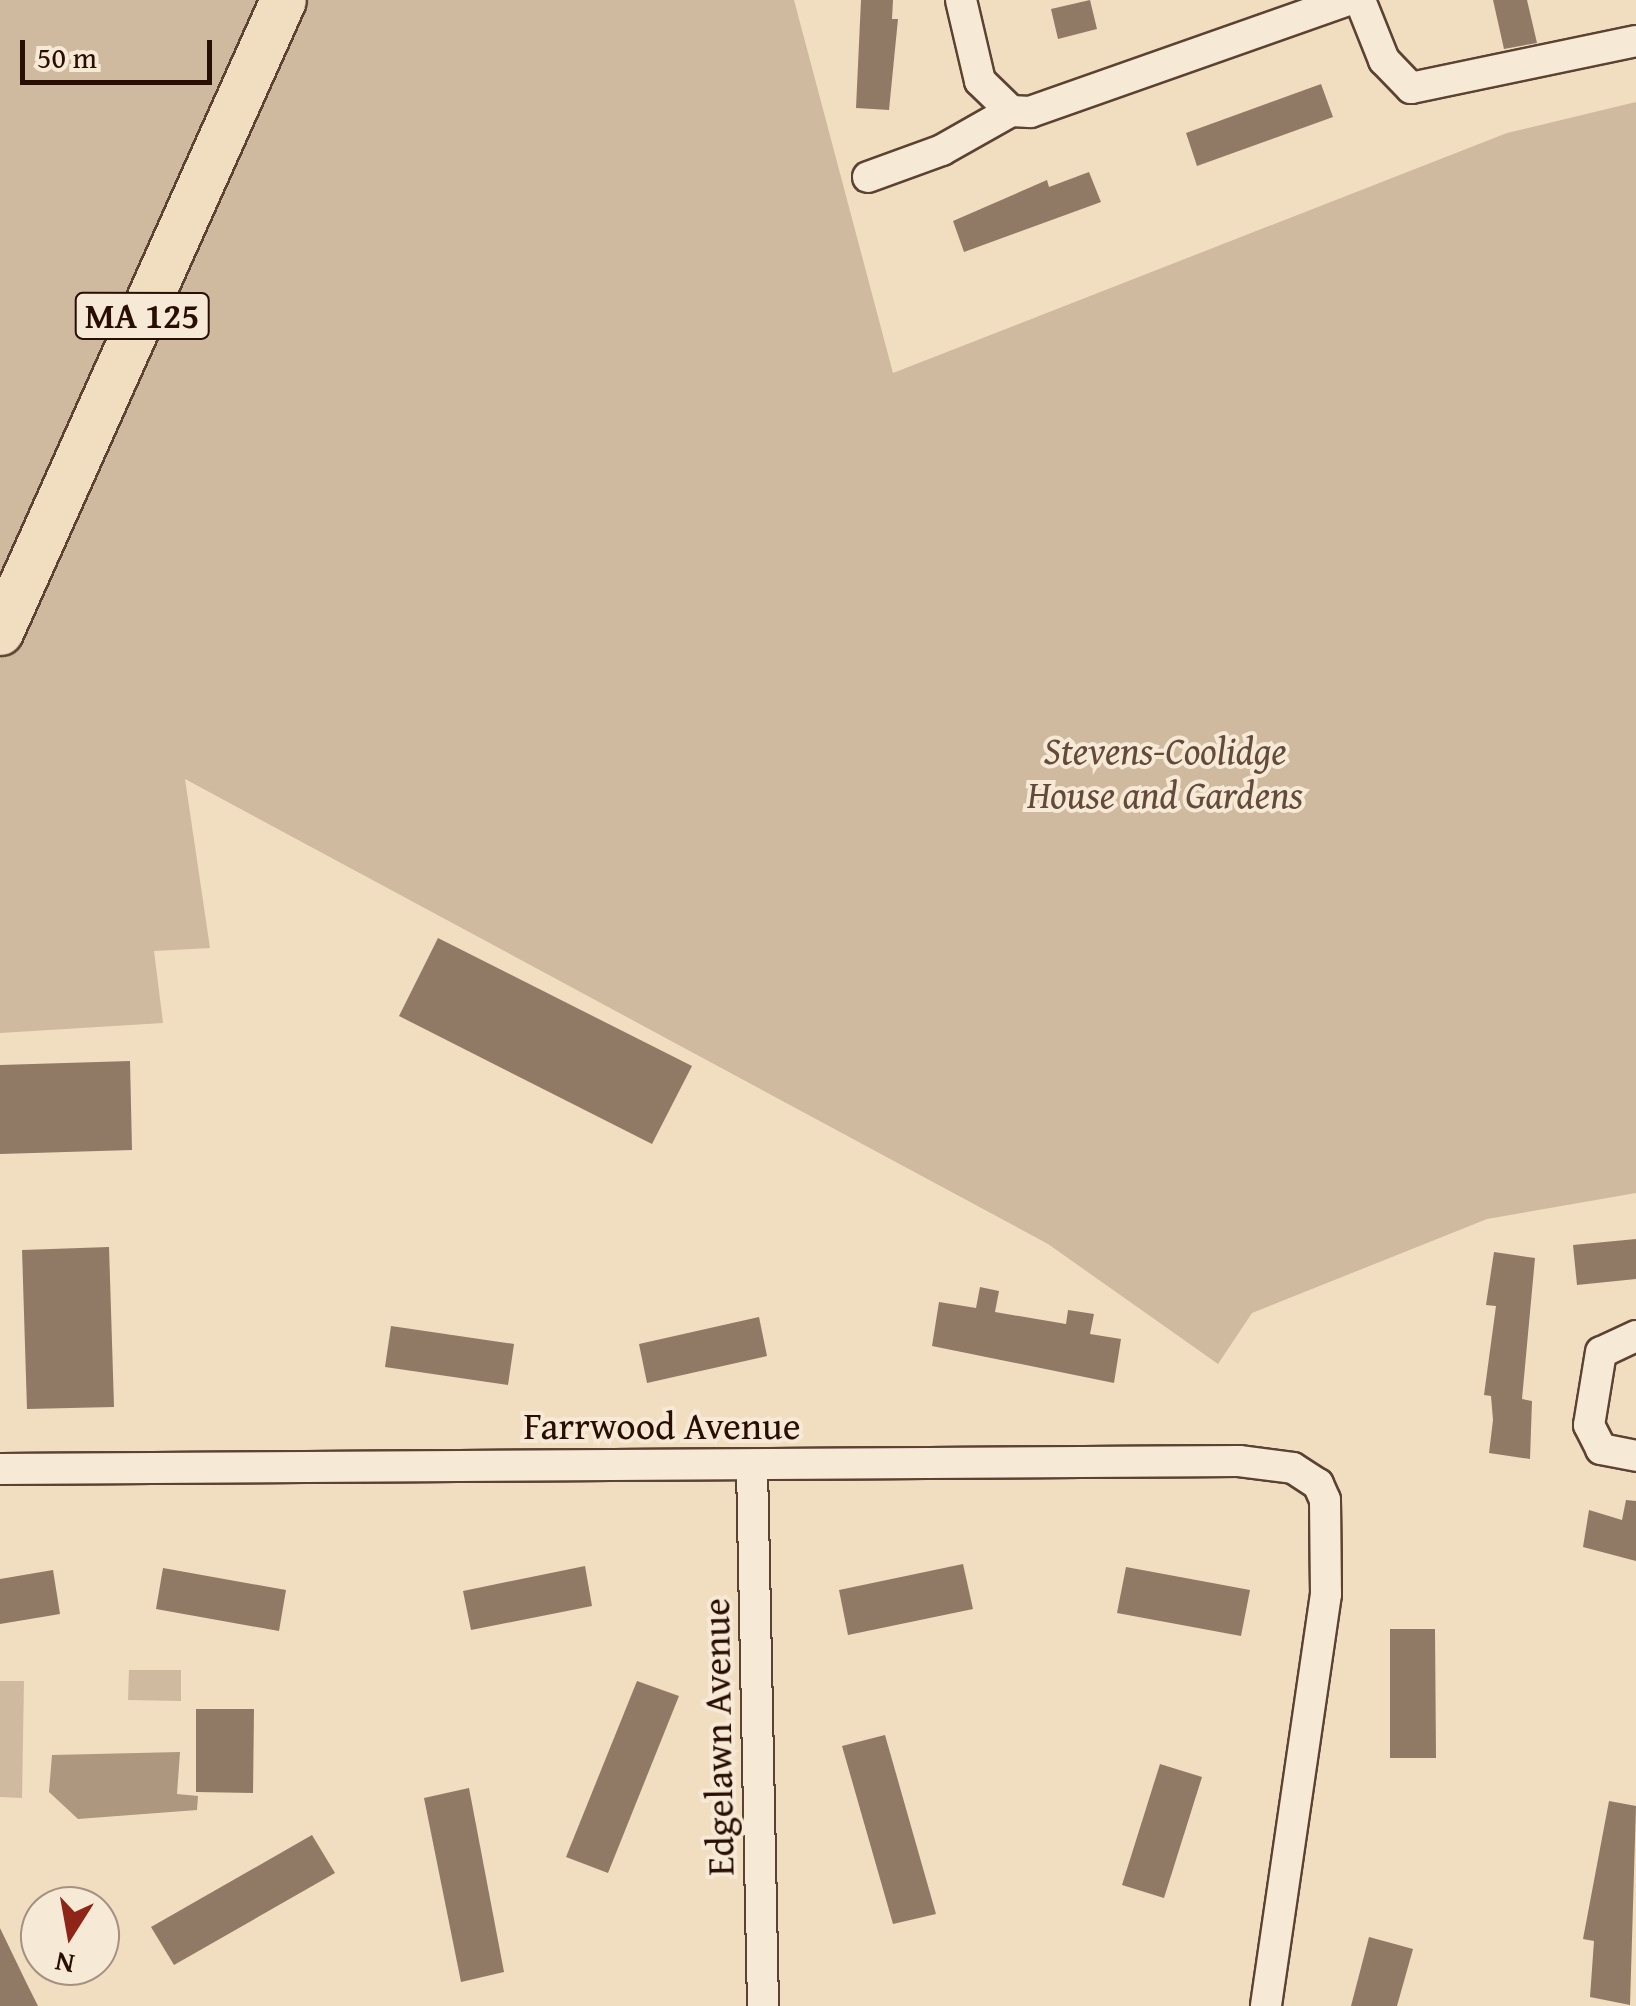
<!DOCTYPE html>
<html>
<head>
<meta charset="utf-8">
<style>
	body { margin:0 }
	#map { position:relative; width:1636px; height:2006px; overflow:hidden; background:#f1ddbf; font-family:"Gentium Book Plus",serif }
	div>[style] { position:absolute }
	.green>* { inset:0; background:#cfba9f }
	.water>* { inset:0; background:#ad977f }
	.building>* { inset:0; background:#917a65 }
	.roads { filter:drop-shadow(2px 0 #5b4232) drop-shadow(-2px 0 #5b4232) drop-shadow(0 2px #5b4232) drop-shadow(0 -2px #5b4232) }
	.minor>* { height:30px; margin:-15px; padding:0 15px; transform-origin:15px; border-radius:15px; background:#f6e9d5 }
	.primary>* { height:45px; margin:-22.5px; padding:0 22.5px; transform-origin:22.5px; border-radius:22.5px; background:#f1ddbf }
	span { translate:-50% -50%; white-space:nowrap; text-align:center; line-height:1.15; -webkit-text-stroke:8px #f6e9d5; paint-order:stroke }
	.shield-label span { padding:2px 8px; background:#f6e9d5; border:2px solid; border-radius:8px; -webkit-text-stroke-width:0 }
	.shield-label { font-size:35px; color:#290e03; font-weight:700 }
	.park-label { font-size:38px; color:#634a3a; font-style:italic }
	.street-label { font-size:38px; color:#290e03 }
	.north { position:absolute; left:20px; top:1886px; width:100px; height:100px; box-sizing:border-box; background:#f6e9d5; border:2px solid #a49181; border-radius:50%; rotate:191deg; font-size:28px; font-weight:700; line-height:40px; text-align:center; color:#290e03 }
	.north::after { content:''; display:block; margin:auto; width:35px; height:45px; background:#8f2418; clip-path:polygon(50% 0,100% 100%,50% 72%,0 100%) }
	.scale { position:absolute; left:20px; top:40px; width:192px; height:45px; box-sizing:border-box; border:5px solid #290e03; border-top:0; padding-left:12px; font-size:30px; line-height:35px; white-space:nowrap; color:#290e03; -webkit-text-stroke:8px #f6e9d5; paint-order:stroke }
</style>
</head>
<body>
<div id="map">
	<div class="green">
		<div style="clip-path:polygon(0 0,794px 0,893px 373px,1507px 133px,1636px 102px,1636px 1193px,1487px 1219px,1252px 1313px,1218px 1364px,1048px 1244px,185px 779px,210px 948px,154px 951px,163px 1023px,0 1033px)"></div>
		<div style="clip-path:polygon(129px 1670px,181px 1670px,181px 1701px,128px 1700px)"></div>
		<div style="clip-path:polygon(0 1681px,24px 1681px,22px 1798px,0 1797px)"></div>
	</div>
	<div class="water">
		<div style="clip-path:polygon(180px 1752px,177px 1794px,198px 1796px,197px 1810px,78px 1819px,49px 1792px,52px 1755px)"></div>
	</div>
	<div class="building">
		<div style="clip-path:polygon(861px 0,893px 0,892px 19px,898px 19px,889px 110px,856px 108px)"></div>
		<div style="clip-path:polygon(1090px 0,1097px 29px,1058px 39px,1051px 9px)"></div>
		<div style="clip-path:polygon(1493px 0,1527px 0,1537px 43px,1504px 49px)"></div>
		<div style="clip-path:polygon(1321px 84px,1333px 117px,1197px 166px,1186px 133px)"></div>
		<div style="clip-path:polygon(1089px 172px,1101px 202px,964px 252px,953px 221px,1047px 180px,1049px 187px)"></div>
		<div style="clip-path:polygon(438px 938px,692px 1066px,652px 1144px,399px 1016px)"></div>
		<div style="clip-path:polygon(130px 1061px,132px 1150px,0 1154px,0 1065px)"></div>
		<div style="clip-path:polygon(1636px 1239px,1636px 1279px,1577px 1285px,1573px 1245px)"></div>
		<div style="clip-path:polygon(109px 1247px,114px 1407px,27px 1409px,22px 1250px)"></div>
		<div style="clip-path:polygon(1494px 1252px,1535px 1258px,1522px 1399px,1532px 1401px,1530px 1459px,1489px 1453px,1493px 1420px,1491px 1396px,1484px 1395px,1496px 1306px,1486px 1305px)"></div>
		<div style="clip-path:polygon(980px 1287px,999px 1291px,995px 1312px,1066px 1324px,1068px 1310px,1094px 1314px,1090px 1334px,1121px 1339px,1114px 1383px,932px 1346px,939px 1302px,976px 1308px)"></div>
		<div style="clip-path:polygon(759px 1317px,767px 1356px,647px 1383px,639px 1344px)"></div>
		<div style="clip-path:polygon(391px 1326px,514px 1344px,508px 1385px,385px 1367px)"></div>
		<div style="clip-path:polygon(1626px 1500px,1636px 1501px,1636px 1561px,1583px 1547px,1589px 1510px,1622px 1520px)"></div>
		<div style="clip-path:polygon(963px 1564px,973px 1609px,848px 1635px,839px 1590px)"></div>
		<div style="clip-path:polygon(585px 1566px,592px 1606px,471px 1630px,463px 1591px)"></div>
		<div style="clip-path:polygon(1126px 1567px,1250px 1590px,1241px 1636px,1117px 1613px)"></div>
		<div style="clip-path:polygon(163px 1568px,286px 1590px,279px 1631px,156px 1609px)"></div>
		<div style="clip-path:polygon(53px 1570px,60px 1614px,0 1624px,0 1579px)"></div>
		<div style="clip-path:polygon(1390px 1629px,1435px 1629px,1436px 1758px,1390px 1758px)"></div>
		<div style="clip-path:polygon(637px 1681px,679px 1696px,608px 1873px,566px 1857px)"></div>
		<div style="clip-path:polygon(196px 1709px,254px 1709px,253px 1793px,196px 1792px)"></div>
		<div style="clip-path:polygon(885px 1735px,936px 1914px,893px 1924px,842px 1746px)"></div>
		<div style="clip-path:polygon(1160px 1764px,1202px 1777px,1164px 1898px,1122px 1885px)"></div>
		<div style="clip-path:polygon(469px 1788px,504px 1972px,461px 1982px,424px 1798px)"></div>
		<div style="clip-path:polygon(1609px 1801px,1636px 1806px,1630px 2005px,1590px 1997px,1594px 1941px,1583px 1939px)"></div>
		<div style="clip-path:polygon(312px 1835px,335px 1873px,174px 1965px,151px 1927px)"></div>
		<div style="clip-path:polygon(0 1928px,27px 1984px,38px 2006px,0 2006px)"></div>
		<div style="clip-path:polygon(1369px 1937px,1413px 1949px,1397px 2006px,1351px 2006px)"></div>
	</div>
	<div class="roads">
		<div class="minor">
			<div style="left:961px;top:0;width:83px;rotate:76.8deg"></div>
			<div style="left:980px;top:81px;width:43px;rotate:44.1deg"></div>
			<div style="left:1360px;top:0;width:65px;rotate:68.2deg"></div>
			<div style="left:1384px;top:60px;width:39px;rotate:46deg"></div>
			<div style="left:1411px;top:88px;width:230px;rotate:-11.8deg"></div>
			<div style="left:868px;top:177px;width:79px;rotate:-20deg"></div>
			<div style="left:942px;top:150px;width:79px;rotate:-29.5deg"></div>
			<div style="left:1011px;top:111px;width:19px;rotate:3deg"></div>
			<div style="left:1030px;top:112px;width:337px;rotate:-19.4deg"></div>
			<div style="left:1636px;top:1336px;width:38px;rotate:155deg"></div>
			<div style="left:1601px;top:1352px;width:74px;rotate:99.3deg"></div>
			<div style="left:1589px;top:1425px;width:27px;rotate:63deg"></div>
			<div style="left:1601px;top:1449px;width:36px;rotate:11deg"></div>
			<div style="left:752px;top:1467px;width:539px;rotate:88.83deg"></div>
			<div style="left:0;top:1469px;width:1239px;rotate:-0.37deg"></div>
			<div style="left:1239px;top:1461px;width:54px;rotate:7.4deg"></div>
			<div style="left:1293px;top:1468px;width:30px;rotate:33deg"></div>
			<div style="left:1318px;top:1484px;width:17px;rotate:66deg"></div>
			<div style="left:1325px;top:1500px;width:94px;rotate:89.4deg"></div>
			<div style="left:1326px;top:1594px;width:416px;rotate:98.3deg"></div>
		</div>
		<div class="primary">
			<div style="left:0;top:632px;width:692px;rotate:-65.88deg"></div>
		</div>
	</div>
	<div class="shield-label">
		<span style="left:142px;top:316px">MA 125</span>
	</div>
	<div class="park-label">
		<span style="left:1165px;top:773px">Stevens-Coolidge<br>House and Gardens</span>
	</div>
	<div class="street-label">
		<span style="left:662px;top:1426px">Farrwood Avenue</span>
		<span style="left:718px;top:1737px;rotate:-91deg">Edgelawn Avenue</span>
	</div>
	<div class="north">N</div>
	<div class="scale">50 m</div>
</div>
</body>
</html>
